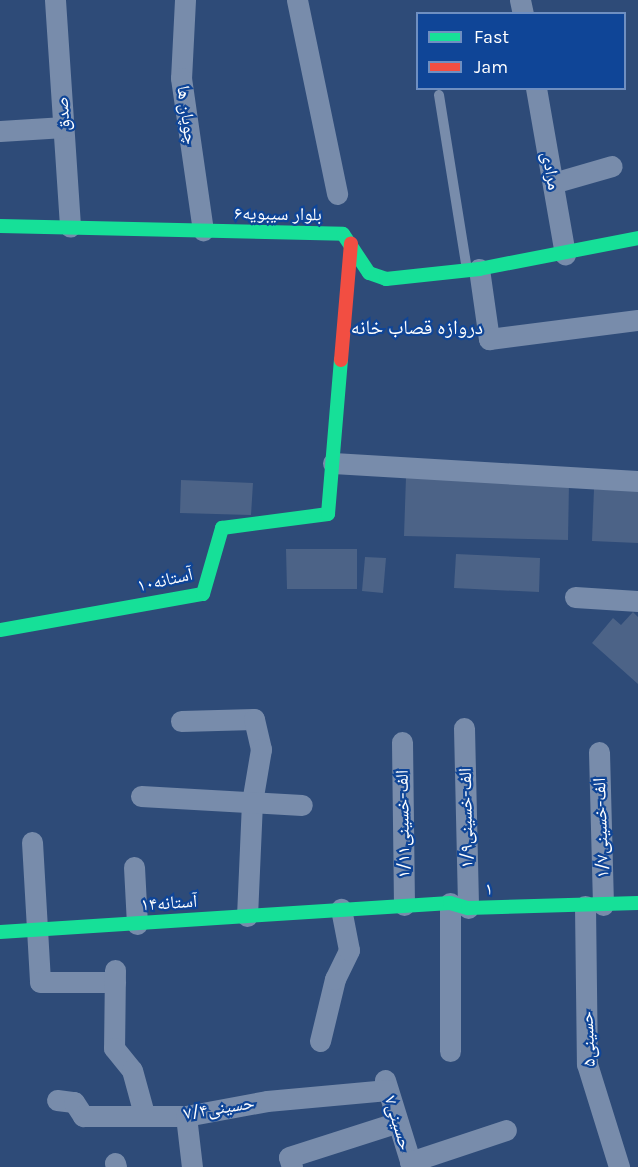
<!DOCTYPE html>
<html>
<head>
<meta charset="utf-8">
<style>
	body { margin:0 }
	#map { position:relative; width:638px; height:1167px; overflow:hidden; background:#2e4b78; font-family:Karla,"Noto Naskh Arabic",sans-serif }
	div>[style] { position:absolute }
	.building>* { inset:0; background:#4c6387 }
	.lane>* { height:10px; margin:-5px; padding:0 5px; transform-origin:5px; border-radius:5px; background:#788cab }
	.street>* { height:21px; margin:-10.5px; padding:0 10.5px; transform-origin:10.5px; border-radius:10.5px; background:#788cab }
	.fast>* { height:14px; margin:-7px; padding:0 7px; transform-origin:7px; border-radius:7px; background:#16e098 }
	.jam>* { height:14px; margin:-7px; padding:0 7px; transform-origin:7px; border-radius:7px; background:#f24e42 }
	span { translate:-50% -50%; white-space:nowrap; text-align:center; line-height:1.15; -webkit-text-stroke:4.5px #0f4597; paint-order:stroke }
	.street-label { font-size:18px; color:#fff }
	.neighbourhood-label { font-size:20px; color:#fff }
	.legend { position:absolute; left:416px; top:12px; width:210px; height:78px; box-sizing:border-box; background:#0f4597; border:2px solid #6f8fc1; margin:0; padding:8px 10px; list-style:none; font-size:18px; color:#fff }
	.legend li { display:flex; align-items:center; gap:12px; height:30px }
	.legend b { width:30px; border:2px solid #6f8fc1 }
</style>
</head>
<body>
<div id="map">
	<div class="building">
		<div style="clip-path:polygon(406px 477px,569px 482px,568px 540px,404px 536px)"></div>
		<div style="clip-path:polygon(181px 480px,253px 483px,251px 515px,180px 513px)"></div>
		<div style="clip-path:polygon(594px 489px,638px 491px,638px 543px,592px 541px)"></div>
		<div style="clip-path:polygon(286px 549px,357px 549px,357px 589px,287px 589px)"></div>
		<div style="clip-path:polygon(456px 554px,540px 558px,539px 592px,454px 588px)"></div>
		<div style="clip-path:polygon(365px 557px,386px 558px,383px 593px,362px 591px)"></div>
		<div style="clip-path:polygon(633px 612px,638px 617px,638px 684px,592px 643px,613px 618px,621px 625px)"></div>
	</div>
	<div class="lane">
		<div style="left:439px;top:95px;width:176px;rotate:80.9deg"></div>
	</div>
	<div class="street">
		<div style="left:55px;top:0;width:227px;rotate:86.2deg"></div>
		<div style="left:185px;top:0;width:78px;rotate:92.9deg"></div>
		<div style="left:181px;top:78px;width:154px;rotate:81.8deg"></div>
		<div style="left:297px;top:0;width:198px;rotate:78.3deg"></div>
		<div style="left:520px;top:0;width:14px;rotate:78deg"></div>
		<div style="left:536px;top:88px;width:169px;rotate:80.1deg"></div>
		<div style="left:0;top:131px;width:64px;rotate:-3.6deg"></div>
		<div style="left:553px;top:183px;width:61px;rotate:-16.1deg"></div>
		<div style="left:479px;top:269px;width:71px;rotate:81.9deg"></div>
		<div style="left:489px;top:339px;width:150px;rotate:-7.3deg"></div>
		<div style="left:333px;top:463px;width:306px;rotate:3.4deg"></div>
		<div style="left:575px;top:597px;width:63px;rotate:3.6deg"></div>
		<div style="left:181px;top:721px;width:73px;rotate:-1.6deg"></div>
		<div style="left:254px;top:719px;width:31px;rotate:77deg"></div>
		<div style="left:261px;top:749px;width:54px;rotate:99.6deg"></div>
		<div style="left:252px;top:802px;width:114px;rotate:92.5deg"></div>
		<div style="left:464px;top:728px;width:180px;rotate:88.7deg"></div>
		<div style="left:402px;top:742px;width:163px;rotate:89.3deg"></div>
		<div style="left:599px;top:752px;width:153px;rotate:88.5deg"></div>
		<div style="left:141px;top:796px;width:161px;rotate:3.2deg"></div>
		<div style="left:32px;top:842px;width:140px;rotate:86.7deg"></div>
		<div style="left:40px;top:982px;width:75px"></div>
		<div style="left:134px;top:867px;width:57px;rotate:87deg"></div>
		<div style="left:450px;top:903px;width:148px;rotate:90deg"></div>
		<div style="left:585px;top:906px;width:158px;rotate:89.3deg"></div>
		<div style="left:587px;top:1064px;width:108px;rotate:72.7deg"></div>
		<div style="left:115px;top:970px;width:78px;rotate:90.7deg"></div>
		<div style="left:114px;top:1048px;width:28px;rotate:51deg"></div>
		<div style="left:132px;top:1070px;width:46px;rotate:74.7deg"></div>
		<div style="left:320px;top:1041px;width:64px;rotate:-76.4deg"></div>
		<div style="left:335px;top:979px;width:32px;rotate:-64deg"></div>
		<div style="left:349px;top:950px;width:42px;rotate:-101deg"></div>
		<div style="left:385px;top:1080px;width:91px;rotate:72.8deg"></div>
		<div style="left:57px;top:1100px;width:17px;rotate:7deg"></div>
		<div style="left:74px;top:1102px;width:17px;rotate:57deg"></div>
		<div style="left:83px;top:1116px;width:103px"></div>
		<div style="left:186px;top:1116px;width:82px;rotate:-10.5deg"></div>
		<div style="left:267px;top:1101px;width:121px;rotate:-5.2deg"></div>
		<div style="left:186px;top:1116px;width:51px;rotate:83.3deg"></div>
		<div style="left:410px;top:1162px;width:101px;rotate:-18.4deg"></div>
		<div style="left:115px;top:1163px;width:4px;rotate:76deg"></div>
		<div style="left:292px;top:1167px;width:10px;rotate:-107deg"></div>
		<div style="left:289px;top:1157px;width:114px;rotate:-17.8deg"></div>
	</div>
	<div class="fast">
		<div style="left:0;top:226px;width:343px;rotate:1.3deg"></div>
		<div style="left:343px;top:234px;width:47px;rotate:56.3deg"></div>
		<div style="left:369px;top:273px;width:18px;rotate:19deg"></div>
		<div style="left:386px;top:279px;width:94px;rotate:-6.1deg"></div>
		<div style="left:479px;top:269px;width:162px;rotate:-11deg"></div>
		<div style="left:0;top:630px;width:206px;rotate:-10.1deg"></div>
		<div style="left:203px;top:594px;width:69px;rotate:-73.9deg"></div>
		<div style="left:222px;top:528px;width:107px;rotate:-7.5deg"></div>
		<div style="left:328px;top:514px;width:155px;rotate:-85.2deg"></div>
		<div style="left:0;top:932px;width:451px;rotate:-3.7deg"></div>
		<div style="left:450px;top:903px;width:19px;rotate:16deg"></div>
		<div style="left:468px;top:908px;width:170px;rotate:-1.7deg"></div>
	</div>
	<div class="jam">
		<div style="left:341px;top:360px;width:117px;rotate:-85.1deg"></div>
	</div>
	<div class="street-label">
		<span style="left:63px;top:114px;rotate:-94deg">صدق</span>
		<span style="left:187px;top:115px;rotate:82deg">چوپان ها</span>
		<span style="left:551px;top:171px;rotate:80deg">مرادی</span>
		<span style="left:278px;top:214px;rotate:1deg">۶بلوار سیبویه</span>
		<span style="left:165px;top:580px;rotate:-13deg">آستانه۱۰</span>
		<span style="left:466px;top:818px;rotate:-91deg">الف-خسینی۱/۹</span>
		<span style="left:403px;top:824px;rotate:-91deg">الف-خسینی۱/۱۱</span>
		<span style="left:601px;top:828px;rotate:-92deg">الف-خسینی۱/۷</span>
		<span style="left:489px;top:889px;rotate:-1deg">۱</span>
		<span style="left:169px;top:903px;rotate:-4deg">آستانه۱۴</span>
		<span style="left:588px;top:1039px;rotate:-93deg">حسینی۵</span>
		<span style="left:219px;top:1108px;rotate:-9deg">حسینی۷/۴</span>
		<span style="left:398px;top:1123px;rotate:73deg">حسینی۷</span>
	</div>
	<div class="neighbourhood-label">
		<span style="left:417px;top:327px">دروازه قصاب خانه</span>
	</div>
	<ul class="legend">
	<li><b style="height:8px;background:#16e098"></b>Fast</li>
	<li><b style="height:8px;background:#f24e42"></b>Jam</li>
	</ul>
</div>
</body>
</html>
